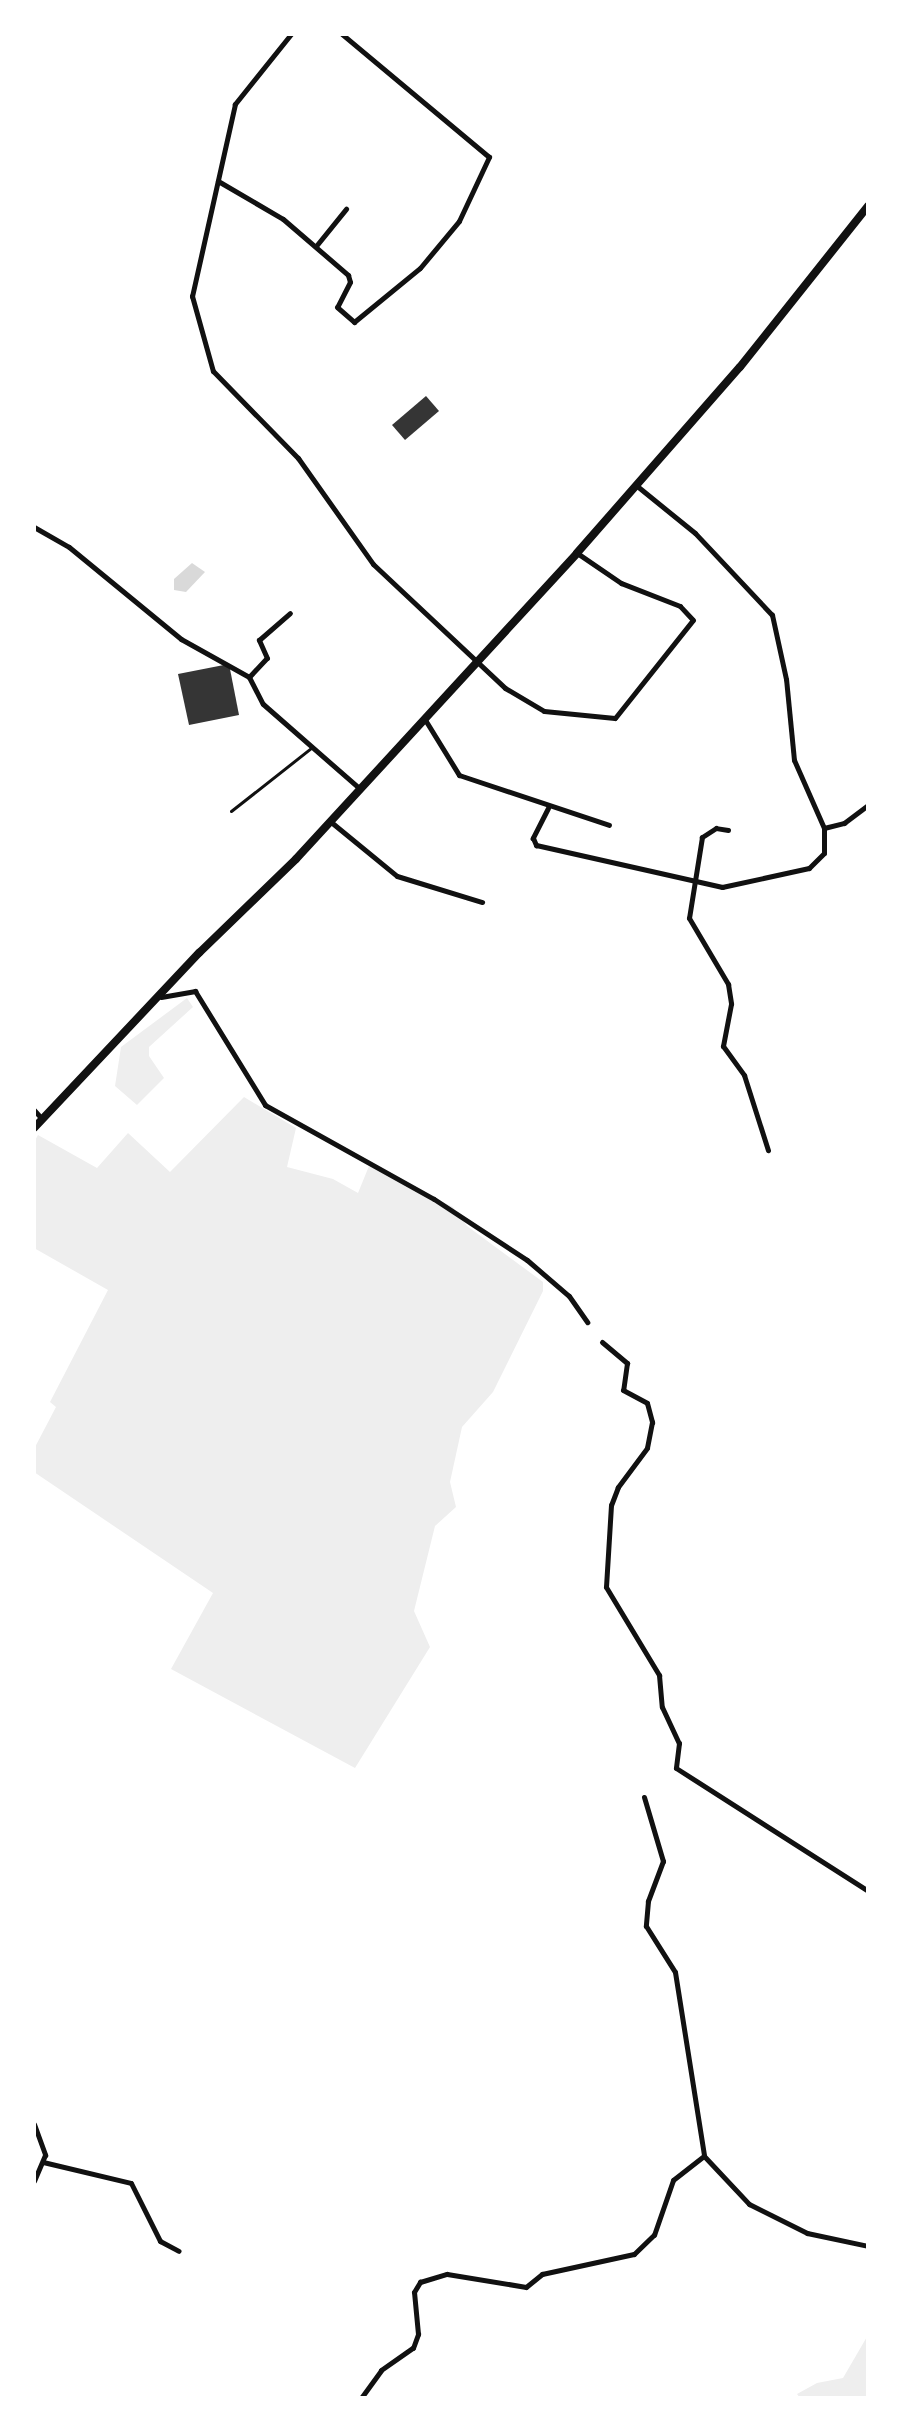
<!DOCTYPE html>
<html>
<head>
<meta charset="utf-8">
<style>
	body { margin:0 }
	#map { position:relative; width:902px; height:2432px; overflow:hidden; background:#fff; font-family:Georgia,serif }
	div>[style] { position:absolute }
	.green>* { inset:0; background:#eee }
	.water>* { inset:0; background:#d9d9d9 }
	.building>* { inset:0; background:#353535 }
	.service>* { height:3px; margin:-1.5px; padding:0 1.5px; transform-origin:1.5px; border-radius:1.5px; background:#111 }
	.minor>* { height:5px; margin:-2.5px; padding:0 2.5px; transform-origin:2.5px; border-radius:2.5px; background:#111 }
	.trunk>* { height:8px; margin:-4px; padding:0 4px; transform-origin:4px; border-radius:4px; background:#111 }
	span { translate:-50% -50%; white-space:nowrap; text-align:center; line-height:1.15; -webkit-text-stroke:8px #fff; paint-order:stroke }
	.frame { position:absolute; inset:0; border:36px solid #fff; pointer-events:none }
</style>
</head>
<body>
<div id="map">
	<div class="green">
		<div style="clip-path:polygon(187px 998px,193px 1007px,149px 1047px,149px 1056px,164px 1078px,137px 1105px,115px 1086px,121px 1047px)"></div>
		<div style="clip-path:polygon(244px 1097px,296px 1128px,287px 1167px,333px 1179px,358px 1193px,369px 1166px,453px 1207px,467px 1226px,543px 1282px,543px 1291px,493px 1392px,462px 1427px,450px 1482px,456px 1507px,435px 1526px,414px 1611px,430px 1647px,355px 1768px,171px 1669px,213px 1593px,34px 1472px,34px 1449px,56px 1407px,50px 1402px,108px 1290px,34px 1248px,34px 1142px,38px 1135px,97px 1168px,128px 1133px,170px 1172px)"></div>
		<div style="clip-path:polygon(868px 2335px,867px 2398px,800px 2398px,797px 2394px,817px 2383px,843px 2378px)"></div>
	</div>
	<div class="water">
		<div style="clip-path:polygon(192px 563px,205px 572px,186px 592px,174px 590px,174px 579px)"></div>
	</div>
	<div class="building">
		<div style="clip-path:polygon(426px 396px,439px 411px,405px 440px,392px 425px)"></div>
		<div style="clip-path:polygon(229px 664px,239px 715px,189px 725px,178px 674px)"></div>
	</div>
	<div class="service">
		<div style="left:231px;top:811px;width:102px;rotate:-38.2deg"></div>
	</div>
	<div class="minor">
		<div style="left:291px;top:34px;width:90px;rotate:128.7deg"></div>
		<div style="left:235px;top:104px;width:197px;rotate:102.6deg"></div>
		<div style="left:192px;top:296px;width:78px;rotate:74.4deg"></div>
		<div style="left:213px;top:371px;width:122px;rotate:45.7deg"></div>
		<div style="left:298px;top:458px;width:130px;rotate:54.7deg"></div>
		<div style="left:373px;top:564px;width:181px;rotate:43.2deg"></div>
		<div style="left:505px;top:688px;width:45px;rotate:30.5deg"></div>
		<div style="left:544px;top:711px;width:71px;rotate:5.6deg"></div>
		<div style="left:615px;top:718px;width:125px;rotate:-51.5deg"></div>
		<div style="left:693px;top:620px;width:19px;rotate:-133deg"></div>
		<div style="left:680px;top:606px;width:63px;rotate:-158.7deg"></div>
		<div style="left:621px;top:583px;width:53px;rotate:-145.7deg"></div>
		<div style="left:218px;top:181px;width:75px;rotate:30.3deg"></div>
		<div style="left:283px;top:219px;width:86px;rotate:40.7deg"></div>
		<div style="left:348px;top:275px;width:7px;rotate:74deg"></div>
		<div style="left:350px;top:282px;width:28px;rotate:117deg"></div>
		<div style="left:337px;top:307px;width:23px;rotate:41deg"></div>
		<div style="left:354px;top:322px;width:85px;rotate:-39.3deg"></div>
		<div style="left:420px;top:268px;width:61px;rotate:-50.3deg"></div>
		<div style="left:459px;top:221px;width:71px;rotate:-64.9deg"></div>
		<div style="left:489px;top:157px;width:192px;rotate:-140.1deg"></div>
		<div style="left:316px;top:246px;width:48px;rotate:-51deg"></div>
		<div style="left:34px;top:527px;width:40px;rotate:29.7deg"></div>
		<div style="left:69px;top:547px;width:145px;rotate:39.4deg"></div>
		<div style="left:181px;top:639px;width:78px;rotate:29.2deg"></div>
		<div style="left:249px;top:677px;width:30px;rotate:63deg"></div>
		<div style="left:263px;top:704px;width:129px;rotate:41.2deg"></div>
		<div style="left:249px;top:677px;width:26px;rotate:-47deg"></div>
		<div style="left:267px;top:658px;width:20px;rotate:-114deg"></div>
		<div style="left:259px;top:640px;width:41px;rotate:-41.1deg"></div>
		<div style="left:424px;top:718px;width:67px;rotate:58.4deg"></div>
		<div style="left:459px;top:775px;width:158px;rotate:18.4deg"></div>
		<div style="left:548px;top:808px;width:34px;rotate:117deg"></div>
		<div style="left:533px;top:838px;width:8px;rotate:67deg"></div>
		<div style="left:536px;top:845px;width:191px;rotate:12.7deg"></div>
		<div style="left:722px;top:887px;width:89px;rotate:-12.3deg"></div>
		<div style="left:809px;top:868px;width:21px;rotate:-45deg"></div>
		<div style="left:824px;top:853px;width:25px;rotate:-90deg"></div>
		<div style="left:824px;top:828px;width:74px;rotate:-113.8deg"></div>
		<div style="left:794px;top:760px;width:81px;rotate:-95.6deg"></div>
		<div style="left:786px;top:679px;width:66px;rotate:-102.3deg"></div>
		<div style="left:772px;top:615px;width:112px;rotate:-133.2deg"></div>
		<div style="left:695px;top:533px;width:75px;rotate:-141deg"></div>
		<div style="left:331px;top:822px;width:85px;rotate:39.3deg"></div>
		<div style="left:397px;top:876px;width:89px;rotate:17deg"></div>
		<div style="left:824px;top:828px;width:21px;rotate:-14deg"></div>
		<div style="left:844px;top:823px;width:30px;rotate:-37deg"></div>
		<div style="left:728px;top:830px;width:12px;rotate:-171deg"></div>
		<div style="left:716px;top:828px;width:17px;rotate:147deg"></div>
		<div style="left:702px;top:837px;width:82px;rotate:99.1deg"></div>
		<div style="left:689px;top:918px;width:77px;rotate:59.4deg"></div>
		<div style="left:728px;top:984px;width:20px;rotate:81deg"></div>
		<div style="left:731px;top:1004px;width:43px;rotate:100.8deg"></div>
		<div style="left:723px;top:1046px;width:36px;rotate:54deg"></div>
		<div style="left:744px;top:1075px;width:79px;rotate:72.3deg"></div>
		<div style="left:161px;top:997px;width:35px;rotate:-10deg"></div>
		<div style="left:195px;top:991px;width:134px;rotate:58.4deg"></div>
		<div style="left:265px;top:1105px;width:193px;rotate:29.1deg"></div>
		<div style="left:434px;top:1199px;width:111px;rotate:33.3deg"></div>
		<div style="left:527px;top:1260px;width:55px;rotate:40.6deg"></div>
		<div style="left:569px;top:1296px;width:32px;rotate:55deg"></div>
		<div style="left:34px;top:1110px;width:12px;rotate:48deg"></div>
		<div style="left:602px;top:1342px;width:33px;rotate:40deg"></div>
		<div style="left:627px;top:1363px;width:27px;rotate:98deg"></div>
		<div style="left:623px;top:1390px;width:27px;rotate:28deg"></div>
		<div style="left:647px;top:1403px;width:20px;rotate:75deg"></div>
		<div style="left:652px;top:1422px;width:26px;rotate:101deg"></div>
		<div style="left:647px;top:1448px;width:49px;rotate:126.6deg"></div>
		<div style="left:618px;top:1487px;width:19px;rotate:111deg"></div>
		<div style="left:611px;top:1505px;width:82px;rotate:93.5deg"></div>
		<div style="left:606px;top:1587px;width:103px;rotate:58.9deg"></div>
		<div style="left:659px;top:1675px;width:32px;rotate:85deg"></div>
		<div style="left:662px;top:1707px;width:40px;rotate:65deg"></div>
		<div style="left:679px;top:1743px;width:25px;rotate:97deg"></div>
		<div style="left:676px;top:1768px;width:228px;rotate:32.6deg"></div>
		<div style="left:644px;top:1797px;width:67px;rotate:73.5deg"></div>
		<div style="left:663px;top:1861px;width:43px;rotate:110.6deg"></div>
		<div style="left:648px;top:1901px;width:25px;rotate:95deg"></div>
		<div style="left:646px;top:1926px;width:54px;rotate:57.8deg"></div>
		<div style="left:675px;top:1972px;width:186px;rotate:81deg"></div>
		<div style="left:704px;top:2156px;width:66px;rotate:46.8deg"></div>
		<div style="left:749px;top:2204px;width:65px;rotate:26.6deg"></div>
		<div style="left:807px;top:2233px;width:62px;rotate:12deg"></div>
		<div style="left:34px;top:2124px;width:33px;rotate:70deg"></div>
		<div style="left:45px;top:2155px;width:28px;rotate:113deg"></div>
		<div style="left:43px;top:2162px;width:90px;rotate:13.4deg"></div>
		<div style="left:131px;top:2183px;width:65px;rotate:63.4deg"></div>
		<div style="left:160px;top:2241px;width:21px;rotate:28deg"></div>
		<div style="left:361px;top:2398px;width:34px;rotate:-54deg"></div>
		<div style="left:381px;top:2370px;width:39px;rotate:-35deg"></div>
		<div style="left:413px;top:2348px;width:15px;rotate:-70deg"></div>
		<div style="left:418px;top:2334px;width:42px;rotate:-95.4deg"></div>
		<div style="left:414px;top:2292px;width:12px;rotate:-59deg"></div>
		<div style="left:420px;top:2282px;width:28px;rotate:-17deg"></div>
		<div style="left:447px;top:2274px;width:80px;rotate:9.3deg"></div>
		<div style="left:526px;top:2287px;width:21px;rotate:-39deg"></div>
		<div style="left:542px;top:2274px;width:94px;rotate:-12.3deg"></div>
		<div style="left:634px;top:2254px;width:28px;rotate:-44deg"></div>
		<div style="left:654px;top:2235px;width:58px;rotate:-70.9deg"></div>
		<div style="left:673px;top:2180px;width:39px;rotate:-38deg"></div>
	</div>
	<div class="trunk">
		<div style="left:34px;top:1128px;width:241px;rotate:-46.7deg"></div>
		<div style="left:199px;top:953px;width:135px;rotate:-44.1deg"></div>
		<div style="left:296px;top:859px;width:415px;rotate:-47.4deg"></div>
		<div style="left:577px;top:553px;width:247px;rotate:-48.8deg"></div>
		<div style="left:740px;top:367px;width:206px;rotate:-51.5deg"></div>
	</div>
	<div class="frame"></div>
</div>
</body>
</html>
